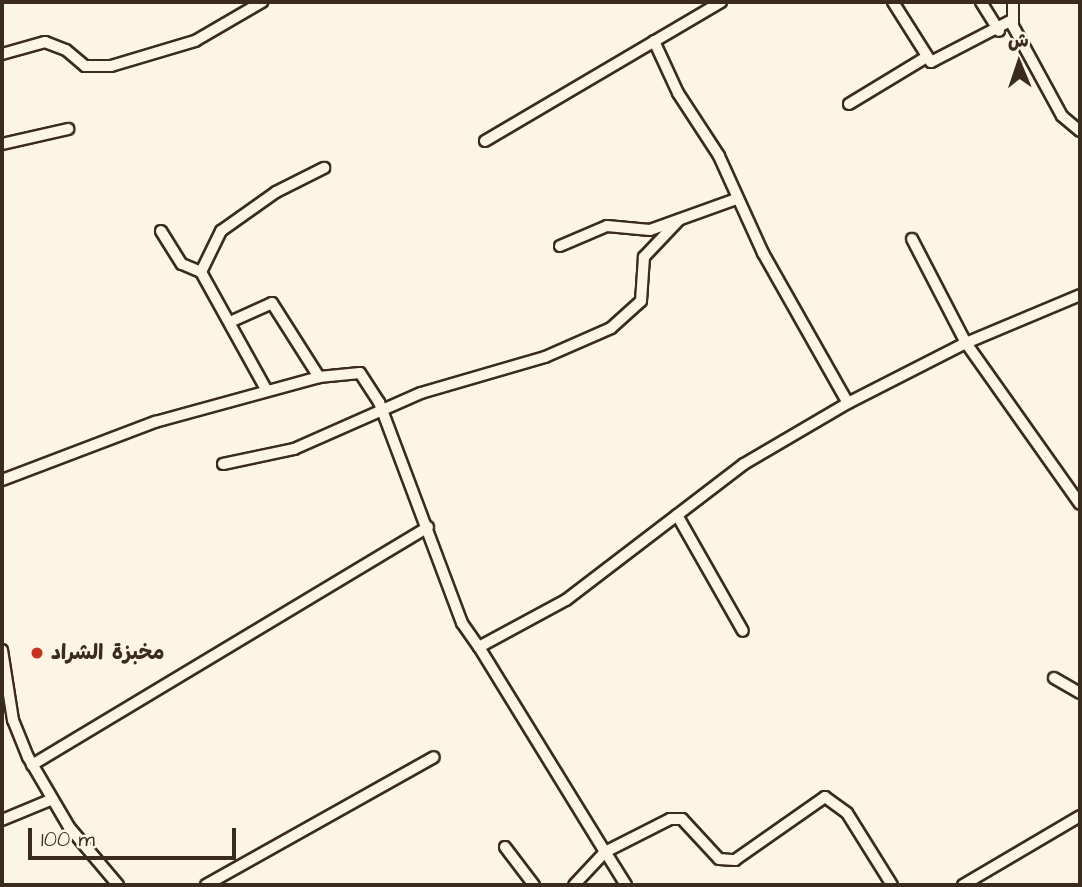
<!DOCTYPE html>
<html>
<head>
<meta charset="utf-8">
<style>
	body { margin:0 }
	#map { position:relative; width:1082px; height:887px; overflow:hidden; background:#fcf5e5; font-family:"Architects Daughter","Playpen Sans Arabic",sans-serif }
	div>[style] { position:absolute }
	.roads { filter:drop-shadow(2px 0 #3b2a1e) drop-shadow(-2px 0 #3b2a1e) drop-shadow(0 2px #3b2a1e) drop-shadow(0 -2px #3b2a1e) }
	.street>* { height:10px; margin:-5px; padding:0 5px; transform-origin:5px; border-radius:5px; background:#fcf5e5 }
	.dots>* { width:19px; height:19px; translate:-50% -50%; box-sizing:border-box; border:4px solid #fcf5e5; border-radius:50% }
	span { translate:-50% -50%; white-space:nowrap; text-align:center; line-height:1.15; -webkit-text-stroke:6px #fcf5e5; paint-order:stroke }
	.poi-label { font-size:21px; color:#3b2a1e; font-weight:700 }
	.left { translate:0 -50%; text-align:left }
	.frame { position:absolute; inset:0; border:4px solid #3b2a1e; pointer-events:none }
	.north { position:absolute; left:984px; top:28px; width:70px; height:70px; -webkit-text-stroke:5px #fcf5e5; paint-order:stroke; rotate:358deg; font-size:19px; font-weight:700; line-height:28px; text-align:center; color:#3b2a1e }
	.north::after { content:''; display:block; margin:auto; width:24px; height:32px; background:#3b2a1e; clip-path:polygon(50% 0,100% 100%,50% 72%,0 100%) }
	.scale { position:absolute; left:28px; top:828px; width:208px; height:32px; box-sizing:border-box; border:4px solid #3b2a1e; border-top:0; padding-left:9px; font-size:21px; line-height:24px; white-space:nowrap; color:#3b2a1e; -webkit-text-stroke:5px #fcf5e5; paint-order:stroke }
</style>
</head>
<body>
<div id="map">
	<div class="roads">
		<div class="street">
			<div style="left:893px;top:2px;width:71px;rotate:57.7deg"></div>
			<div style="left:931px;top:62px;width:91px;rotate:-27.4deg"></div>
			<div style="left:981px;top:2px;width:34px;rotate:58deg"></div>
			<div style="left:1013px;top:2px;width:24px;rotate:90deg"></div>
			<div style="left:1013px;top:26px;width:102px;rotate:61.4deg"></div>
			<div style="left:1062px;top:116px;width:23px;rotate:40deg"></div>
			<div style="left:654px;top:41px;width:57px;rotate:65.2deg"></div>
			<div style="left:678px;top:93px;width:75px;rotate:56.9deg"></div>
			<div style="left:719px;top:156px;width:107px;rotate:65.6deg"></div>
			<div style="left:763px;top:253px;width:172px;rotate:60.5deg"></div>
			<div style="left:2px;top:54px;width:45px;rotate:-15.6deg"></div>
			<div style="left:45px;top:42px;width:22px;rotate:21deg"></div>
			<div style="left:66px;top:50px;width:25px;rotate:40deg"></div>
			<div style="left:85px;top:66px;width:26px"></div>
			<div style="left:111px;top:66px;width:88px;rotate:-16.6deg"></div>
			<div style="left:195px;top:41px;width:78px;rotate:-30.2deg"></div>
			<div style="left:849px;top:104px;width:89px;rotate:-31.2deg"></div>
			<div style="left:485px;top:141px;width:274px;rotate:-30.5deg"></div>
			<div style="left:2px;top:144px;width:68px;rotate:-12.8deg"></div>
			<div style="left:161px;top:231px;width:39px;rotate:58deg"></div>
			<div style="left:182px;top:264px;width:21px;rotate:23deg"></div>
			<div style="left:912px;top:239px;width:117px;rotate:62.6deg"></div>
			<div style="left:966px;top:343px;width:197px;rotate:54.7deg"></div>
			<div style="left:560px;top:246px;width:51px;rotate:-23.1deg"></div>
			<div style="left:607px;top:226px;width:43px;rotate:5.3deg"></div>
			<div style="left:650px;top:230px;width:91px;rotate:-19.8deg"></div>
			<div style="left:230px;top:322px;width:46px;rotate:-24.3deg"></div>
			<div style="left:272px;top:303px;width:88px;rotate:57.6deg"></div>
			<div style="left:267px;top:391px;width:136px;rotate:-119deg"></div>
			<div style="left:201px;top:272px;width:46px;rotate:-64deg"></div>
			<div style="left:221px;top:231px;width:67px;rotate:-35.3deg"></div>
			<div style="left:276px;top:192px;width:54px;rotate:-26.6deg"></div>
			<div style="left:223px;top:464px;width:73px;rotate:-11.9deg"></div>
			<div style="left:294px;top:449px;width:139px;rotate:-23.8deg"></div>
			<div style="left:421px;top:393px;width:129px;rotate:-16.2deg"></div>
			<div style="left:545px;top:357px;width:72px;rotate:-23.7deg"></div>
			<div style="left:611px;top:328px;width:40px;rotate:-42deg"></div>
			<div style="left:641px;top:301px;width:44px;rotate:-86.1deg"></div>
			<div style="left:644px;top:257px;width:51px;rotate:-46.6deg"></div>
			<div style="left:2px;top:480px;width:164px;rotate:-20.8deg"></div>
			<div style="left:155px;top:422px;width:170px;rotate:-15.3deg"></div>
			<div style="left:319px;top:377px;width:41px;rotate:-5.6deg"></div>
			<div style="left:360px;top:373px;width:35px;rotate:57deg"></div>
			<div style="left:379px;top:402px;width:236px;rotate:69.4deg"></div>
			<div style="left:462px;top:623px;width:29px;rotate:55deg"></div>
			<div style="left:479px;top:647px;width:99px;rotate:-28.4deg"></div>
			<div style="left:566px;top:600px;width:224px;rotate:-37.4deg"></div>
			<div style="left:744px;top:464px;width:121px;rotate:-30.4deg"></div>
			<div style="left:848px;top:403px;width:132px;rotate:-27deg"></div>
			<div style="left:966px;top:343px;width:124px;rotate:-22.8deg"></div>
			<div style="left:677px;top:515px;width:133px;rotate:60.4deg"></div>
			<div style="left:479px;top:647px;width:241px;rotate:58.4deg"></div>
			<div style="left:605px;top:852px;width:45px;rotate:133.2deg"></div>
			<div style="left:2px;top:650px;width:71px;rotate:81.1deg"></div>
			<div style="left:13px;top:720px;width:40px;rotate:68deg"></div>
			<div style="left:28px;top:757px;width:81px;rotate:59.6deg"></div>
			<div style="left:69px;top:827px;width:76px;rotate:49.8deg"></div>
			<div style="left:1054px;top:678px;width:30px;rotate:30deg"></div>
			<div style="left:32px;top:765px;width:462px;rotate:-31deg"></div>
			<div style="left:2px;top:820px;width:52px;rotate:-22.6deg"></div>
			<div style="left:505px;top:847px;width:48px;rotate:52.7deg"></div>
			<div style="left:206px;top:885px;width:261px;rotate:-29.3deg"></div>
			<div style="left:626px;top:885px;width:39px;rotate:-122deg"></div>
			<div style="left:605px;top:852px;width:73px;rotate:-26.9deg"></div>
			<div style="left:670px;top:819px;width:12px"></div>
			<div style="left:682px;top:819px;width:54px;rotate:47.2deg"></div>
			<div style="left:719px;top:859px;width:16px;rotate:4deg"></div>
			<div style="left:735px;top:860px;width:110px;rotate:-35deg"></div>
			<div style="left:825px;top:797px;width:27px;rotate:36deg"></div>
			<div style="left:847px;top:813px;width:85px;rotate:58deg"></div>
			<div style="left:963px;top:885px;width:136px;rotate:-30.5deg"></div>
		</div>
	</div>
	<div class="dots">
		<div style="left:37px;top:653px;background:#c8321e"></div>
	</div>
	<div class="poi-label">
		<span class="left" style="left:51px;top:653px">مخبزة الشراد</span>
	</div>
	<div class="frame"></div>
	<div class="north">ش</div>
	<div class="scale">100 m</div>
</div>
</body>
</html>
